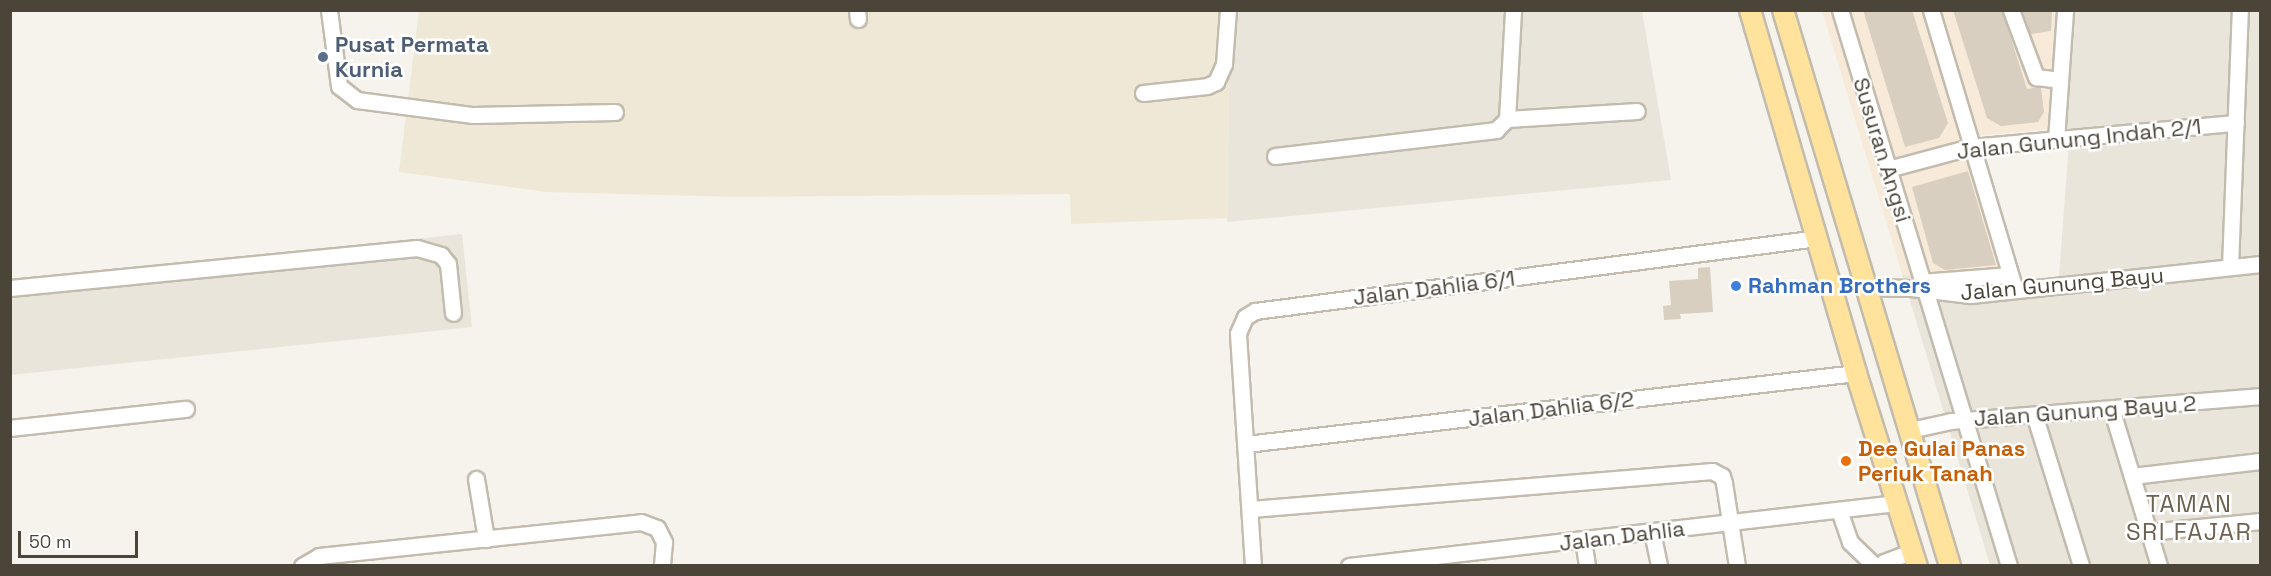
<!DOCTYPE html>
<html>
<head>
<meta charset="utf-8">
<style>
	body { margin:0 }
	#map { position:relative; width:2271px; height:576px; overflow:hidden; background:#f6f3ec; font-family:"Space Grotesk",sans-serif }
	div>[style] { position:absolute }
	.residential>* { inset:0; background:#eae5da }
	.commercial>* { inset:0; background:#f7ead8 }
	.education>* { inset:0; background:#efe8d6 }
	.building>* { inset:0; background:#d8cfc1 }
	.roads { filter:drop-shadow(2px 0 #c2bbae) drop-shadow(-2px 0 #c2bbae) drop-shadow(0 2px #c2bbae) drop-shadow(0 -2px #c2bbae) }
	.minor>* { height:15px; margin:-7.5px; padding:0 7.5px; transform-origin:7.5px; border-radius:7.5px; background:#fff }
	.major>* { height:20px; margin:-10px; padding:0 10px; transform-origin:10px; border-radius:10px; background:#ffe39c }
	.dots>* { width:16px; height:16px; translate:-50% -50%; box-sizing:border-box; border:3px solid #fff; border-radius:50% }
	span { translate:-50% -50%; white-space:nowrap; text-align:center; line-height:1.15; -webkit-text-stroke:5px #fff; paint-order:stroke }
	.service-label { font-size:22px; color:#4e5e75; font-weight:700 }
	.left { translate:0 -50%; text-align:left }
	.street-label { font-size:22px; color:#4b4439 }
	.shop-label { font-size:22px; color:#366cbe; font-weight:700 }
	.food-label { font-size:22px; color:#c56008; font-weight:700 }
	.neighbourhood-label { font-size:24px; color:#6e6250; letter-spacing:1.5px }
	.frame { position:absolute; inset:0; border:12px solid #4b4439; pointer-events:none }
	.scale { position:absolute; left:18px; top:531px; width:120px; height:27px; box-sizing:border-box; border:3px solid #4b4439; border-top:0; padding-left:8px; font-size:18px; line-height:21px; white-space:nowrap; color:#4b4439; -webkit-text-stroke:4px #fff; paint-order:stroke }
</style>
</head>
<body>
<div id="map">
	<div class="residential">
		<div style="clip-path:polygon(1230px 11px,1642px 11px,1671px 180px,1227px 222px)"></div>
		<div style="clip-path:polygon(2055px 11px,2260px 11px,2260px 565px,1990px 565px,1902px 274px,1964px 288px,2059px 277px,2070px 128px,2047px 129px)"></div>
		<div style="clip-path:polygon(462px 234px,472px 327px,11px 375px,10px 281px)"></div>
	</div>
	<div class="commercial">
		<div style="clip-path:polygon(1822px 11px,2055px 11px,2047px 129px,1976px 136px,2021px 281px,1964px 288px,1902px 274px)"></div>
	</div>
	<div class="education">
		<div style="clip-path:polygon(419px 11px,1230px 11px,1227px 218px,1071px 224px,1070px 194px,740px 197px,546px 192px,399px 172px)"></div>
	</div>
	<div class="building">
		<div style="clip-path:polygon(1863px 10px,1912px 10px,1948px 123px,1939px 138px,1905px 147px)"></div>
		<div style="clip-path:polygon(1953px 10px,2002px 10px,2027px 89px,2041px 87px,2044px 112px,2038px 122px,2001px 126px,1987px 118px)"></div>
		<div style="clip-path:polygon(2022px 10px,2052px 10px,2051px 31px,2030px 34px)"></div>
		<div style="clip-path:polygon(1968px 171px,1996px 265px,1945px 270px,1933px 263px,1912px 187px)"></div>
		<div style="clip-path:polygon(1710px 267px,1713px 312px,1680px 314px,1681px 319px,1664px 320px,1663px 306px,1671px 305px,1669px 281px,1698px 279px,1698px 268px)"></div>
	</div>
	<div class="roads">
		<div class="minor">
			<div style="left:329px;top:10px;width:77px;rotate:82.5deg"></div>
			<div style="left:339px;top:86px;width:23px;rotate:38deg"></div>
			<div style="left:357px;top:100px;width:117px;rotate:7.4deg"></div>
			<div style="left:473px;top:115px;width:142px;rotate:-1.2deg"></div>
			<div style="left:857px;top:10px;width:9px;rotate:84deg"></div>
			<div style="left:1840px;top:10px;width:581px;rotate:73.09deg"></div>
			<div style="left:1931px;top:10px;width:292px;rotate:73.3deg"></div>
			<div style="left:2011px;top:10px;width:72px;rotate:69.5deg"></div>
			<div style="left:2036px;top:77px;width:24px;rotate:7deg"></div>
			<div style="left:1143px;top:93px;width:64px;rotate:-6.2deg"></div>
			<div style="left:1207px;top:86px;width:10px;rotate:-24deg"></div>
			<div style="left:1216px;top:82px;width:20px;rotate:-66deg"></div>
			<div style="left:1224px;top:64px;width:54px;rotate:-85.8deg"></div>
			<div style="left:1507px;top:119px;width:130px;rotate:-3.5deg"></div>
			<div style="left:2056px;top:140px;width:130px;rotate:-86deg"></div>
			<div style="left:1275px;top:156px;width:223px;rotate:-6.7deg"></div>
			<div style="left:1496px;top:130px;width:16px;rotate:-45deg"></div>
			<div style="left:1507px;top:119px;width:109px;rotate:-86.8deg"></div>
			<div style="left:1888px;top:169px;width:85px;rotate:-15deg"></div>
			<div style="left:1970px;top:147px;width:267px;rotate:-5.2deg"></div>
			<div style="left:2230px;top:267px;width:257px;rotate:-87.8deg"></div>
			<div style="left:1921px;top:282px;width:89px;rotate:-4.5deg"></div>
			<div style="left:1864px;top:287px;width:47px;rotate:1.2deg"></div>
			<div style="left:1911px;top:288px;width:60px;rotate:6.7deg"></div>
			<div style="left:1971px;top:295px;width:291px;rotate:-6.1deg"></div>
			<div style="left:10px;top:288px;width:409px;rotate:-5.6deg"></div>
			<div style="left:417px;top:248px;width:25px;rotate:16deg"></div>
			<div style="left:441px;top:255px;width:11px;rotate:52deg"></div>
			<div style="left:448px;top:264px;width:49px;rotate:84.2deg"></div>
			<div style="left:2112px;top:411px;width:162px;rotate:73.1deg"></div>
			<div style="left:2035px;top:417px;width:156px;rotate:72.8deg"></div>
			<div style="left:10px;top:428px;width:177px;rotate:-6.2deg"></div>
			<div style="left:1910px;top:430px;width:42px;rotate:-12.4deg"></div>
			<div style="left:1951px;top:421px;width:310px;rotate:-4.6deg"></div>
			<div style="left:1246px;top:444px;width:614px;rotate:-6.64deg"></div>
			<div style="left:2132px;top:476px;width:129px;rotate:-6.7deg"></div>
			<div style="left:476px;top:479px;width:61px;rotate:80.5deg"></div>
			<div style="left:1251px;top:509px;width:463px;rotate:-4.7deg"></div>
			<div style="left:1712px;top:471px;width:11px;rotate:27deg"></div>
			<div style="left:1722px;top:476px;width:7px;rotate:74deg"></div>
			<div style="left:1724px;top:483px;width:84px;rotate:81.1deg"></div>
			<div style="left:1839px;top:510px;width:34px;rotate:71deg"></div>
			<div style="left:1850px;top:542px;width:33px;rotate:44deg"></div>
			<div style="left:1652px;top:532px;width:35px;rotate:78deg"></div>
			<div style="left:2148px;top:532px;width:113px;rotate:-5.6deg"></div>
			<div style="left:1583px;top:540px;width:26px;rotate:81deg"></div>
			<div style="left:302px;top:566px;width:20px;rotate:-30deg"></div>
			<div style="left:319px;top:556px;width:324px;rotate:-6deg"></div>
			<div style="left:641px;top:522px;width:17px;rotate:21deg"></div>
			<div style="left:657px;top:528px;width:16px;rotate:63deg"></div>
			<div style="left:664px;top:542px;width:24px;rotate:95deg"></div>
			<div style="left:1253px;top:566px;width:233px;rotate:-93.7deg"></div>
			<div style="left:1238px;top:333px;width:17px;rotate:-66deg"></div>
			<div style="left:1245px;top:317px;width:12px;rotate:-31deg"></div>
			<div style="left:1255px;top:311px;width:568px;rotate:-7.39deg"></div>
			<div style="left:1349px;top:566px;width:551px;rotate:-6.57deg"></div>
			<div style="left:1885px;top:566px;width:4px;rotate:-104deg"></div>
			<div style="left:1884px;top:562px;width:31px;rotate:-21deg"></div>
		</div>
		<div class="major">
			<div style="left:1750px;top:10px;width:378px;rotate:73.7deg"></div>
			<div style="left:1856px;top:373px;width:202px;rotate:72.5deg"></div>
			<div style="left:1783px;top:10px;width:581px;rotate:73.28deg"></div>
		</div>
	</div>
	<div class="dots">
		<div style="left:323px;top:57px;background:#5c6f8a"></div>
		<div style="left:1736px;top:286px;background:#3f7fe0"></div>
		<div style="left:1846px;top:461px;background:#e8710a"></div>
	</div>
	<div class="service-label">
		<span class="left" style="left:335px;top:57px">Pusat Permata<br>Kurnia</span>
	</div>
	<div class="street-label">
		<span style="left:2079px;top:139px;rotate:-6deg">Jalan Gunung Indah 2/1</span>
		<span style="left:1882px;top:150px;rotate:73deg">Susuran Angsi</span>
		<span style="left:2062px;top:284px;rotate:-5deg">Jalan Gunung Bayu</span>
		<span style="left:1434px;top:288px;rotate:-7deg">Jalan Dahlia 6/1</span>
		<span style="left:1551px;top:409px;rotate:-7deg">Jalan Dahlia 6/2</span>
		<span style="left:2085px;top:411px;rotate:-4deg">Jalan Gunung Bayu 2</span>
		<span style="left:1622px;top:536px;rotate:-7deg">Jalan Dahlia</span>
	</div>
	<div class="shop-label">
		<span class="left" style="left:1748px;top:286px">Rahman Brothers</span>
	</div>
	<div class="food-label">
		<span class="left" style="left:1858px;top:461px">Dee Gulai Panas<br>Periuk Tanah</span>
	</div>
	<div class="neighbourhood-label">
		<span style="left:2189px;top:518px">TAMAN<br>SRI FAJAR</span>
	</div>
	<div class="frame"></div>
	<div class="scale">50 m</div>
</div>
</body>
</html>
